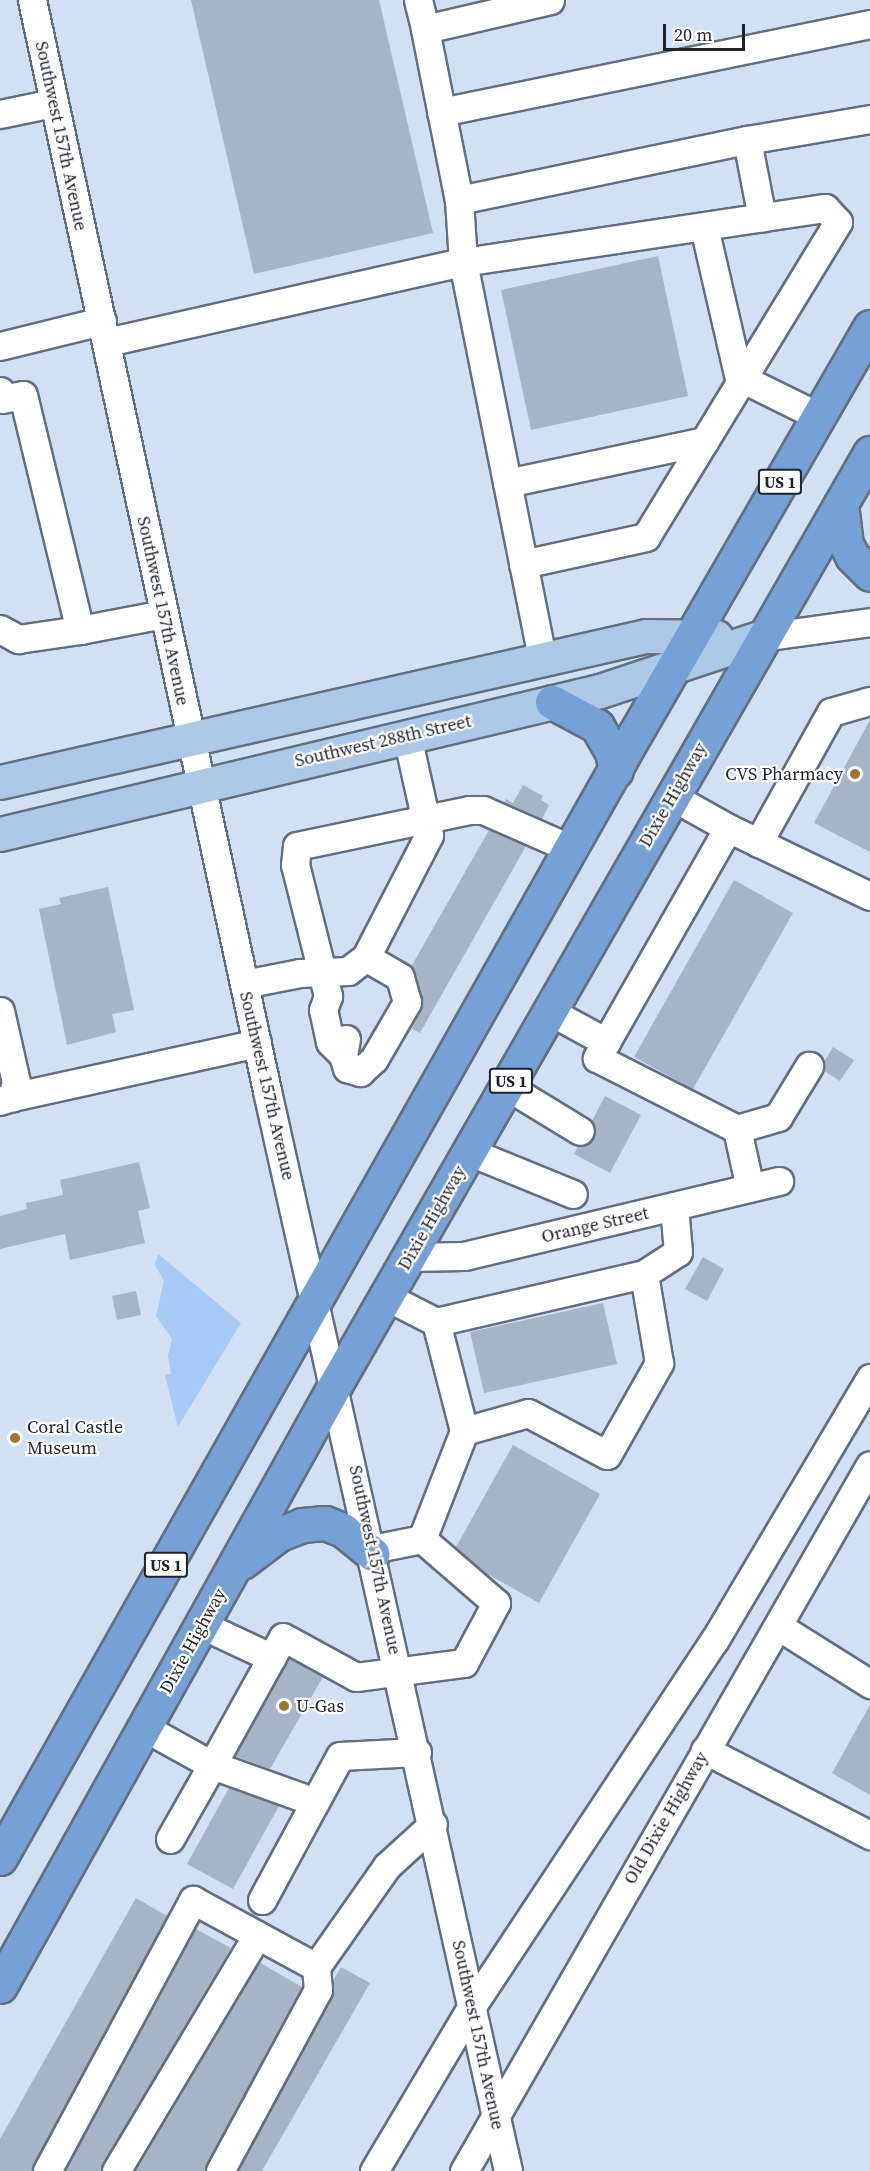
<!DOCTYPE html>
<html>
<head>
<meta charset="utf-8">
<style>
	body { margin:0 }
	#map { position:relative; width:870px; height:2171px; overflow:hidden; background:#d1e0f2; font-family:"Source Serif 4",serif }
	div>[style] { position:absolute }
	.green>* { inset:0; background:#a8caf6 }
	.building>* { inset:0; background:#a6b4c6 }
	.roads { filter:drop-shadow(2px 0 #626f7f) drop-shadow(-2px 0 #626f7f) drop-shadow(0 2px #626f7f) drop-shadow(0 -2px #626f7f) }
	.minor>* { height:27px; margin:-13.5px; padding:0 13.5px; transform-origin:13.5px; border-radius:13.5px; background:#fff }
	.major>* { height:33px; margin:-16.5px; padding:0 16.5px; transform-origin:16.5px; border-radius:16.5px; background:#adc7e7 }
	.highway>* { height:33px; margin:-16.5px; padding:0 16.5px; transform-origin:16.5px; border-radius:16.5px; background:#76a1d7 }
	.dots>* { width:16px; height:16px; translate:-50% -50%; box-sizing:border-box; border:3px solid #fff; border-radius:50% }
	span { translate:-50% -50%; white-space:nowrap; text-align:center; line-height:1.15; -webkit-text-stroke:4.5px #fff; paint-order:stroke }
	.shield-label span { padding:2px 4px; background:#fff; border:2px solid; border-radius:4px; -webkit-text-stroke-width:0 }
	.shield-label { font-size:16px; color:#1e232a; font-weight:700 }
	.street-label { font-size:18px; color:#1e232a }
	.poi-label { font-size:18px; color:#1e232a }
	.right { translate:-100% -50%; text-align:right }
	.left { translate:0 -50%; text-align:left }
	.scale { position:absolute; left:663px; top:24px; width:82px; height:27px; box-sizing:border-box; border:3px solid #1e232a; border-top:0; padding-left:8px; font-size:18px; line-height:21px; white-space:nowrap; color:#1e232a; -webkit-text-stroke:4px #fff; paint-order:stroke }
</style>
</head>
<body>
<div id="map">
	<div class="green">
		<div style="clip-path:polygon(158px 1254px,241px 1323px,178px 1427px,165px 1375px,171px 1374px,168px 1356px,172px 1339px,156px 1316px,164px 1281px,155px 1265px)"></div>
	</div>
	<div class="building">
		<div style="clip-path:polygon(191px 0,379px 0,433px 233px,254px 274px)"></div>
		<div style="clip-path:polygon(658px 256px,688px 396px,531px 430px,501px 290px)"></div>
		<div style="clip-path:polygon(870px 720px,870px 852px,814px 823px)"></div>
		<div style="clip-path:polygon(523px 785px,543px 796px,541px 800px,549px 805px,542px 819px,505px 802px,506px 799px,513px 803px)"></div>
		<div style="clip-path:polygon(489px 830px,526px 846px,420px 1033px,412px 1029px,411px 1032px,423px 1004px,411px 967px)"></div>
		<div style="clip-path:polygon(734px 880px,793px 913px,693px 1089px,634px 1057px)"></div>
		<div style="clip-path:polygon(108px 887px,134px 1010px,112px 1014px,116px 1032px,67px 1045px,39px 909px,61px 904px,59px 898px)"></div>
		<div style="clip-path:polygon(833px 1047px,854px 1060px,840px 1081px,824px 1071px,824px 1062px)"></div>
		<div style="clip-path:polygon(605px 1096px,641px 1115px,610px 1173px,574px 1154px,578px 1146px,594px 1139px,592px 1121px)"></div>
		<div style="clip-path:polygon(139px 1162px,150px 1208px,138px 1211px,145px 1243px,70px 1260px,65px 1234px,0 1249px,0 1216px,27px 1209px,26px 1203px,63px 1195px,60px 1180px)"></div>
		<div style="clip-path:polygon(703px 1257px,724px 1269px,707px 1301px,685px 1289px)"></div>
		<div style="clip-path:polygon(136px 1291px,141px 1315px,117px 1320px,112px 1296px)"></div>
		<div style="clip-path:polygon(603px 1303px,617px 1364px,484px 1393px,470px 1332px)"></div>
		<div style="clip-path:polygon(513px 1445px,600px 1494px,539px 1603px,484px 1572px,456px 1547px)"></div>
		<div style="clip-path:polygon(289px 1658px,323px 1677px,270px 1769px,235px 1756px)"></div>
		<div style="clip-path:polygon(870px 1705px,870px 1795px,832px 1773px)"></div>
		<div style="clip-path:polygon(229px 1788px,279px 1806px,233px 1889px,187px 1864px)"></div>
		<div style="clip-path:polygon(136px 1898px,167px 1916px,31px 2171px,0 2171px,0 2139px)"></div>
		<div style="clip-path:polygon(196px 1929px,231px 1948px,100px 2171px,65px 2171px)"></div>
		<div style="clip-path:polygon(259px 1962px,302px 1987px,204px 2171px,134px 2171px)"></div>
		<div style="clip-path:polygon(341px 1967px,370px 1983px,262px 2171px,238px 2171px,332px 1998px,333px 1981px)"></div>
	</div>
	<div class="roads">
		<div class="minor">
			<div style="left:32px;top:0;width:1116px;rotate:77.84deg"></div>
			<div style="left:267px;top:1091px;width:1107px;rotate:77.42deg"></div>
			<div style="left:418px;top:0;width:30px;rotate:76deg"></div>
			<div style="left:550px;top:0;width:128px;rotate:166.9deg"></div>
			<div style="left:425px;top:29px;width:174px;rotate:78.8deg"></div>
			<div style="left:459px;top:200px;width:294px;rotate:-11.8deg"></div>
			<div style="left:747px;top:140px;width:125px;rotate:-9.7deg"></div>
			<div style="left:441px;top:112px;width:438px;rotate:-11.6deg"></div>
			<div style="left:0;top:114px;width:54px;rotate:-11.7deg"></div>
			<div style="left:747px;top:140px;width:79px;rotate:79.1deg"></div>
			<div style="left:459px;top:200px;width:62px;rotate:86.3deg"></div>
			<div style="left:463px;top:262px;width:407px;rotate:78.7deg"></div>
			<div style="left:704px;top:227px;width:160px;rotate:77deg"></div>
			<div style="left:107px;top:342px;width:365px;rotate:-12.7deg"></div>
			<div style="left:463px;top:262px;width:366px;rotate:-8.5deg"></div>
			<div style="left:825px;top:208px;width:19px;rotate:47deg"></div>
			<div style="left:838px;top:222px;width:369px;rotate:121.4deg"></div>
			<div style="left:646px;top:537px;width:126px;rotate:167.6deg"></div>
			<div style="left:0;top:346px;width:105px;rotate:-13.8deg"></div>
			<div style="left:743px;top:379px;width:84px;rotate:26.3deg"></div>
			<div style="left:0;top:391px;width:8px;rotate:76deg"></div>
			<div style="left:2px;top:399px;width:21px;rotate:-11deg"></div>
			<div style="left:23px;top:395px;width:242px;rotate:76.4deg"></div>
			<div style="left:80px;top:630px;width:85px;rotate:-10.9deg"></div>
			<div style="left:507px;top:483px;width:202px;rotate:-12deg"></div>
			<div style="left:0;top:629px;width:21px;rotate:29deg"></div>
			<div style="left:18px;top:639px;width:63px;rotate:-8.3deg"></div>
			<div style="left:762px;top:637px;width:109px;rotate:-7.9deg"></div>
			<div style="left:671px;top:796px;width:65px;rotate:29.3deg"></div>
			<div style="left:728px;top:828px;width:157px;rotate:25.6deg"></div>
			<div style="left:728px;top:828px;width:265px;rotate:119.7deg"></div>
			<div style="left:597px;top:1058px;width:157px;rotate:26.9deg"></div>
			<div style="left:737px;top:1129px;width:43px;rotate:-16.3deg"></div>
			<div style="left:778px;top:1117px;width:60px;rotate:-58.7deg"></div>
			<div style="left:758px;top:843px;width:150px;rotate:-60.9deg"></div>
			<div style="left:831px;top:712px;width:41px;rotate:-15.8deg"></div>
			<div style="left:244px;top:984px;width:57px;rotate:-11.1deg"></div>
			<div style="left:300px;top:973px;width:48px;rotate:-2.4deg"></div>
			<div style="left:348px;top:971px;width:23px;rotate:-38deg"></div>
			<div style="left:366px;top:957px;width:137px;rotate:-62.7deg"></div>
			<div style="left:429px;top:835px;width:101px;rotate:-102.5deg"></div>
			<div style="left:0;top:1011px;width:73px;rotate:77.3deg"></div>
			<div style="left:16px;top:1082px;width:16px;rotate:105deg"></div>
			<div style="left:12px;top:1097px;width:13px;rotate:162deg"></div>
			<div style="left:551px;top:1012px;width:63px;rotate:28.6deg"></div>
			<div style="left:346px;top:1039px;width:16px;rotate:101deg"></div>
			<div style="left:343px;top:1055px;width:14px;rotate:73deg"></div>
			<div style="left:347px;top:1068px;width:14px;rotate:17deg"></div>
			<div style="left:360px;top:1072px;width:19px;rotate:-43deg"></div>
			<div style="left:374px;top:1059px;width:66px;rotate:-59.9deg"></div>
			<div style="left:407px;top:1002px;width:26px;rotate:-106deg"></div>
			<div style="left:400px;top:977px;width:39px;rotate:-150deg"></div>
			<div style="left:343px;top:1055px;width:18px;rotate:-135deg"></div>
			<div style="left:330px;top:1042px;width:33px;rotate:-102deg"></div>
			<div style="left:323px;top:1010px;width:15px;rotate:-70deg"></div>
			<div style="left:328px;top:996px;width:135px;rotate:-104.1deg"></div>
			<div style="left:295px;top:865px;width:19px;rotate:-84deg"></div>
			<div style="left:297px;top:846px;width:176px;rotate:-11.8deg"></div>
			<div style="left:469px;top:810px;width:14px"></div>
			<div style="left:483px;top:810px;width:97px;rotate:23.7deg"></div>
			<div style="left:508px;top:1087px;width:84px;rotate:31.4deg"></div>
			<div style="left:12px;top:1097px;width:251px;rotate:-12.4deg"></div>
			<div style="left:737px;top:1129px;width:60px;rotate:77.6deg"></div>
			<div style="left:470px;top:1152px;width:111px;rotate:22.2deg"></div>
			<div style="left:409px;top:1257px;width:55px;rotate:-1deg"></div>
			<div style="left:464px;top:1256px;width:324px;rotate:-13.4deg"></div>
			<div style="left:387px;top:1297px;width:55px;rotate:27deg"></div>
			<div style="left:436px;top:1322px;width:213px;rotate:-13deg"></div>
			<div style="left:644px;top:1274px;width:40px;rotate:-32.9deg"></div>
			<div style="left:678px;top:1252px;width:46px;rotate:-95deg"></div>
			<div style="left:464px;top:1431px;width:66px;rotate:-15.7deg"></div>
			<div style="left:528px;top:1413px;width:89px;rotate:28deg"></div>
			<div style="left:607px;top:1455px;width:106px;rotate:-60.5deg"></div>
			<div style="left:659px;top:1363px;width:90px;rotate:-99.6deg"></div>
			<div style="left:372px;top:1549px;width:51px;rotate:-11.3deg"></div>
			<div style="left:422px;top:1539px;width:116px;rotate:-68.7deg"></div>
			<div style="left:464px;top:1431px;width:113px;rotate:-104.4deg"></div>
			<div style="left:202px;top:1625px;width:77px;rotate:25.2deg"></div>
			<div style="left:778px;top:1626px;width:109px;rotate:32.2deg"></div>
			<div style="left:145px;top:1728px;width:77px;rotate:28.9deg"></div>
			<div style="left:212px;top:1765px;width:85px;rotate:119.6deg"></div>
			<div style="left:705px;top:1750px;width:186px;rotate:27.3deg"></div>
			<div style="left:417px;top:1752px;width:77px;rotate:177deg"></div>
			<div style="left:340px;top:1756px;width:52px;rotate:118.5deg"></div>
			<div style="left:315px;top:1802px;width:109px;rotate:-160.2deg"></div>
			<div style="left:212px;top:1765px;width:146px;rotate:-61deg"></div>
			<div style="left:283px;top:1637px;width:83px;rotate:28.7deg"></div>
			<div style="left:356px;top:1677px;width:109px;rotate:-7.4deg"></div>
			<div style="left:464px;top:1663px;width:68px;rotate:-61.9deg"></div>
			<div style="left:496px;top:1603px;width:98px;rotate:-139.1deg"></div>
			<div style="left:262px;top:1900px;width:111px;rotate:-61.6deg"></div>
			<div style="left:47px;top:2171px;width:308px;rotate:-61.7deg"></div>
			<div style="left:193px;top:1900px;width:140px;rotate:28.6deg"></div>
			<div style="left:116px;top:2171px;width:275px;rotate:-59.1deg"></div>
			<div style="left:220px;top:2171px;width:206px;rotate:-61.6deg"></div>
			<div style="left:318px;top:1990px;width:23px;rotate:-95deg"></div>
			<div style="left:316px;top:1967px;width:123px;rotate:-54.9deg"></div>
			<div style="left:387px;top:1866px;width:62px;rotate:-42.4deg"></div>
			<div style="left:374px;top:2171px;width:192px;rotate:-59.3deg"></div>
			<div style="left:472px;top:2006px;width:438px;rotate:-56.5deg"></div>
			<div style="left:714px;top:1641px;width:306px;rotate:-59.3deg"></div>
			<div style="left:464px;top:2171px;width:814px;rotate:-60.1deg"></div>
		</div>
		<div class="major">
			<div style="left:0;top:782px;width:662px;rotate:-12.74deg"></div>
			<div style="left:646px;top:636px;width:70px;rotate:0.8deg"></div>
			<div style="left:0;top:834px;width:617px;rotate:-13.41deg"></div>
			<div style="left:600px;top:691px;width:171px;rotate:-18.4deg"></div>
		</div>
		<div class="highway">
			<div style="left:841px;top:504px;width:40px;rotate:82.9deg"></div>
			<div style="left:846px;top:544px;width:13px;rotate:63deg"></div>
			<div style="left:852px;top:556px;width:25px;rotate:45deg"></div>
			<div style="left:552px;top:702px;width:51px;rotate:28.1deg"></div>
			<div style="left:597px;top:726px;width:30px;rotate:60deg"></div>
			<div style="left:612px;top:752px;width:19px;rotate:78deg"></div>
			<div style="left:242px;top:1562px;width:46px;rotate:-37.1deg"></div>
			<div style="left:279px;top:1534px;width:25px;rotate:-21deg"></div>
			<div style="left:302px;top:1525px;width:23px;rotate:-5deg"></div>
			<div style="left:325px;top:1523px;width:19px;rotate:21deg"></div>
			<div style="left:343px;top:1530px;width:38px;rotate:39deg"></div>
			<div style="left:0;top:1858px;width:1291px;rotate:-60.54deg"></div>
			<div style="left:635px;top:734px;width:470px;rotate:-60deg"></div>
			<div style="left:0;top:1986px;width:688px;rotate:-60.86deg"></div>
			<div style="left:335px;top:1385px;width:1075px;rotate:-60.14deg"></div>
		</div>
	</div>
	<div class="dots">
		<div style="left:855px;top:774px;background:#a47428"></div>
		<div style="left:15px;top:1438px;background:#a47428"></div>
		<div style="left:284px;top:1706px;background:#a47428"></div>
	</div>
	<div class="shield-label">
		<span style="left:780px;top:482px">US 1</span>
		<span style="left:511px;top:1081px">US 1</span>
		<span style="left:166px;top:1565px">US 1</span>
	</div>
	<div class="street-label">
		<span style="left:61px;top:136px;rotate:78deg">Southwest 157th Avenue</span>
		<span style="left:163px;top:611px;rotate:78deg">Southwest 157th Avenue</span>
		<span style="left:383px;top:741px;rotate:-13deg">Southwest 288th Street</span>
		<span style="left:673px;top:795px;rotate:-60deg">Dixie Highway</span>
		<span style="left:267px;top:1086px;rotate:77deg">Southwest 157th Avenue</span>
		<span style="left:432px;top:1218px;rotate:-60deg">Dixie Highway</span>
		<span style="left:595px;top:1225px;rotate:-13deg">Orange Street</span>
		<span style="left:375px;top:1560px;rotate:78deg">Southwest 157th Avenue</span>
		<span style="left:193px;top:1641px;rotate:-61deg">Dixie Highway</span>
		<span style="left:666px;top:1818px;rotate:-60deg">Old Dixie Highway</span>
		<span style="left:478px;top:2035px;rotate:78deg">Southwest 157th Avenue</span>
	</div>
	<div class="poi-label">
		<span class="right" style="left:843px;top:774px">CVS Pharmacy</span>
		<span class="left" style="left:27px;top:1438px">Coral Castle<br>Museum</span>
		<span class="left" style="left:296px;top:1706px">U-Gas</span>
	</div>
	<div class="scale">20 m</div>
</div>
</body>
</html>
